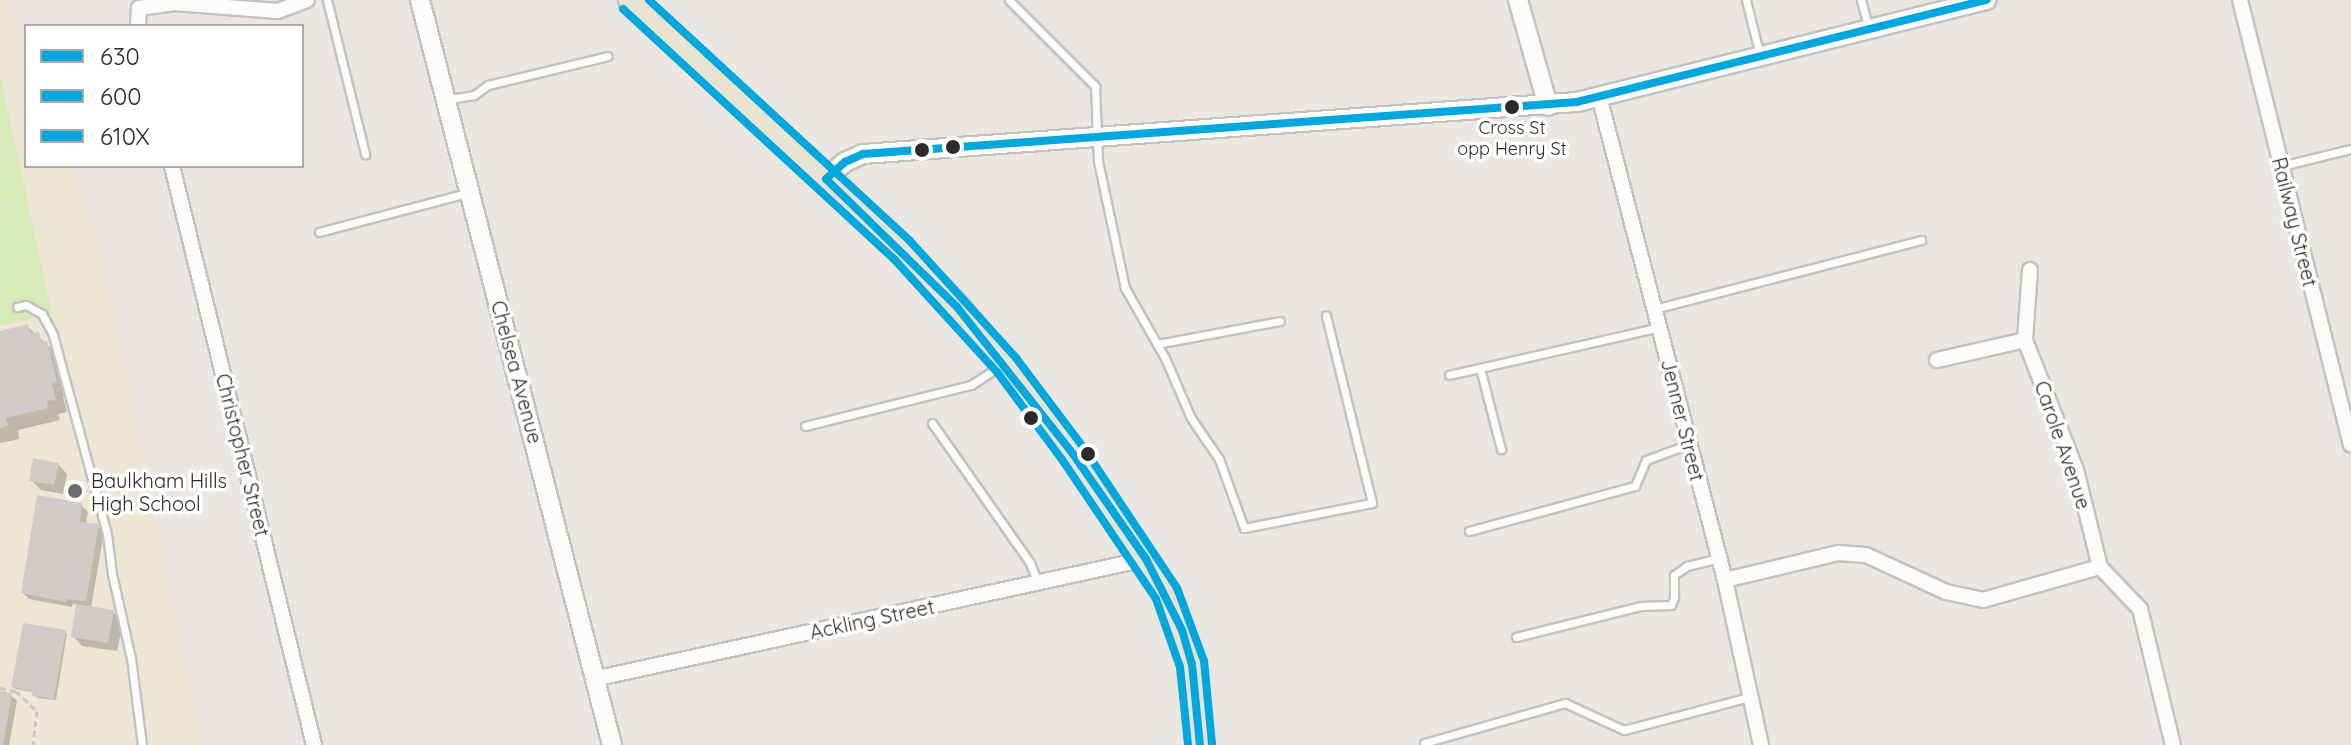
<!DOCTYPE html>
<html>
<head>
<meta charset="utf-8">
<style>
	body { margin:0 }
	#map { position:relative; width:2351px; height:745px; overflow:hidden; background:#eae6e1; font-family:Quicksand,sans-serif }
	div>[style] { position:absolute }
	.education>* { inset:0; background:#ede6d5 }
	.pitch>* { inset:0; background:#d5eab6 }
	.shadow>* { inset:0; background:#0003 }
	.building>* { inset:0; background:#cfccc8 }
	.path>* { height:3px; margin-top:-1.5px; transform-origin:0; background:repeating-linear-gradient(90deg,#c8c8c7 0 6px,transparent 0 10px) }
	.roads { filter:drop-shadow(2px 0 #c3c2c2) drop-shadow(-2px 0 #c3c2c2) drop-shadow(0 2px #c3c2c2) drop-shadow(0 -2px #c3c2c2) }
	.service>* { height:7px; margin:-3.5px; padding:0 3.5px; transform-origin:3.5px; border-radius:3.5px; background:#fcfbfa }
	.minor>* { height:14px; margin:-7px; padding:0 7px; transform-origin:7px; border-radius:7px; background:#fcfbfa }
	.tertiary>* { height:18px; margin:-9px; padding:0 9px; transform-origin:9px; border-radius:9px; background:#fcfbfa }
	.primary>* { height:24px; margin:-12px; padding:0 12px; transform-origin:12px; border-radius:12px; background:#e7e3d3 }
	.bus-1>* { height:8px; margin:-4px; padding:0 4px; transform-origin:4px; border-radius:4px; background:#04a7db }
	.bus-2>* { height:8px; margin:-4px; padding:0 4px; transform-origin:4px; border-radius:4px; background:#04a7db }
	.bus-3>* { height:8px; margin:-4px; padding:0 4px; transform-origin:4px; border-radius:4px; background:#04a7db }
	.dots>* { width:22px; height:22px; translate:-50% -50%; box-sizing:border-box; border:4px solid #fff; border-radius:50% }
	span { translate:-50% -50%; white-space:nowrap; text-align:center; line-height:1.15; -webkit-text-stroke:7px #fff; paint-order:stroke }
	.bus-label { font-size:18px; color:#2b2b2b }
	.street-label { font-size:20px; color:#2b2b2b }
	.poi-label { font-size:20px; color:#2b2b2b }
	.left { translate:0 -50%; text-align:left }
	.legend { position:absolute; left:24px; top:24px; width:280px; height:144px; box-sizing:border-box; background:#fff; border:2px solid #aaa; margin:0; padding:10px 14px; list-style:none; font-size:24px; color:#2b2b2b }
	.legend li { display:flex; align-items:center; gap:16px; height:40px }
	.legend b { width:40px; border:2px solid #aaa }
</style>
</head>
<body>
<div id="map">
	<div class="education">
		<div style="clip-path:polygon(0 0,9px 0,26px 45px,26px 166px,71px 166px,98px 237px,203px 745px,0 745px)"></div>
	</div>
	<div class="pitch">
		<div style="clip-path:polygon(0 74px,52px 314px,0 326px)"></div>
	</div>
	<div class="shadow">
		<div style="clip-path:polygon(27px 326px,59px 356px,68px 395px,63px 396px,67px 412px,58px 414px,60px 420px,18px 430px,19px 439px,0 443px,0 333px)"></div>
		<div style="clip-path:polygon(58px 464px,67px 474px,63px 494px,41px 490px,31px 480px)"></div>
		<div style="clip-path:polygon(81px 505px,88px 512px,86px 524px,98px 526px,104px 532px,91px 608px,113px 612px,123px 622px,117px 651px,82px 646px,73px 636px,78px 605px,73px 604px,72px 607px,29px 599px,23px 593px)"></div>
		<div style="clip-path:polygon(65px 632px,67px 634px,56px 700px,37px 698px,35px 692px,15px 689px,13px 686px)"></div>
		<div style="clip-path:polygon(0 693px,11px 695px,17px 701px,9px 745px,0 745px)"></div>
	</div>
	<div class="building">
		<div style="clip-path:polygon(28px 324px,30px 333px,39px 332px,41px 341px,47px 341px,57px 382px,52px 384px,56px 400px,47px 401px,48px 408px,6px 418px,8px 426px,0 428px,0 331px)"></div>
		<div style="clip-path:polygon(33px 458px,59px 463px,54px 485px,29px 481px)"></div>
		<div style="clip-path:polygon(37px 495px,82px 503px,80px 522px,99px 524px,86px 601px,67px 599px,66px 602px,21px 593px)"></div>
		<div style="clip-path:polygon(76px 604px,114px 610px,108px 643px,71px 637px)"></div>
		<div style="clip-path:polygon(23px 623px,66px 630px,54px 699px,32px 696px,33px 691px,11px 687px)"></div>
		<div style="clip-path:polygon(0 691px,12px 693px,3px 745px,0 745px)"></div>
	</div>
	<div class="path">
		<div style="left:0;top:688px;width:16px;rotate:11deg"></div>
		<div style="left:16px;top:691px;width:29px;rotate:44deg"></div>
		<div style="left:37px;top:711px;width:34px;rotate:97deg"></div>
	</div>
	<div class="roads">
		<div class="service">
			<div style="left:327px;top:0;width:159px;rotate:76.1deg"></div>
			<div style="left:1009px;top:0;width:122px;rotate:45deg"></div>
			<div style="left:1095px;top:86px;width:75px;rotate:87.7deg"></div>
			<div style="left:1098px;top:161px;width:130px;rotate:78deg"></div>
			<div style="left:1125px;top:288px;width:81px;rotate:60.3deg"></div>
			<div style="left:1165px;top:358px;width:65px;rotate:66.6deg"></div>
			<div style="left:1191px;top:418px;width:50px;rotate:55.7deg"></div>
			<div style="left:1219px;top:459px;width:73px;rotate:70.1deg"></div>
			<div style="left:1244px;top:528px;width:130px;rotate:-11.1deg"></div>
			<div style="left:1372px;top:503px;width:193px;rotate:-103.8deg"></div>
			<div style="left:1746px;top:0;width:58px;rotate:76deg"></div>
			<div style="left:1861px;top:0;width:30px;rotate:75deg"></div>
			<div style="left:449px;top:99px;width:25px;rotate:-9deg"></div>
			<div style="left:474px;top:95px;width:17px;rotate:-36deg"></div>
			<div style="left:488px;top:85px;width:123px;rotate:-13.6deg"></div>
			<div style="left:2281px;top:166px;width:72px;rotate:-13.7deg"></div>
			<div style="left:319px;top:232px;width:153px;rotate:-14.8deg"></div>
			<div style="left:17px;top:307px;width:9px;rotate:-13deg"></div>
			<div style="left:26px;top:305px;width:18px;rotate:29deg"></div>
			<div style="left:42px;top:314px;width:24px;rotate:62deg"></div>
			<div style="left:53px;top:335px;width:206px;rotate:74.8deg"></div>
			<div style="left:107px;top:534px;width:40px;rotate:82.9deg"></div>
			<div style="left:112px;top:574px;width:86px;rotate:77.3deg"></div>
			<div style="left:131px;top:658px;width:88px;rotate:82.8deg"></div>
			<div style="left:1654px;top:309px;width:276px;rotate:-14.5deg"></div>
			<div style="left:1157px;top:344px;width:125px;rotate:-10.6deg"></div>
			<div style="left:1480px;top:368px;width:84px;rotate:75.5deg"></div>
			<div style="left:1449px;top:375px;width:216px;rotate:-12.8deg"></div>
			<div style="left:932px;top:423px;width:171px;rotate:55deg"></div>
			<div style="left:1030px;top:563px;width:22px;rotate:68deg"></div>
			<div style="left:805px;top:426px;width:171px;rotate:-13.9deg"></div>
			<div style="left:971px;top:385px;width:35px;rotate:-33deg"></div>
			<div style="left:1469px;top:531px;width:172px;rotate:-15.2deg"></div>
			<div style="left:1635px;top:486px;width:28px;rotate:-67deg"></div>
			<div style="left:1646px;top:460px;width:46px;rotate:-20.4deg"></div>
			<div style="left:1516px;top:637px;width:128px;rotate:-14deg"></div>
			<div style="left:1640px;top:606px;width:31px;rotate:-2deg"></div>
			<div style="left:1671px;top:605px;width:9px;rotate:-69deg"></div>
			<div style="left:1674px;top:597px;width:22px;rotate:-90deg"></div>
			<div style="left:1674px;top:575px;width:16px;rotate:-35deg"></div>
			<div style="left:1687px;top:566px;width:32px;rotate:-14deg"></div>
			<div style="left:1424px;top:743px;width:147px;rotate:-15.8deg"></div>
			<div style="left:1565px;top:703px;width:65px;rotate:24.6deg"></div>
			<div style="left:1624px;top:730px;width:129px;rotate:-14.8deg"></div>
		</div>
		<div class="minor">
			<div style="left:2240px;top:0;width:458px;rotate:76deg"></div>
			<div style="left:138px;top:26px;width:18px;rotate:-87deg"></div>
			<div style="left:139px;top:8px;width:36px;rotate:-8deg"></div>
			<div style="left:175px;top:3px;width:103px;rotate:4.4deg"></div>
			<div style="left:278px;top:11px;width:31px;rotate:-21deg"></div>
			<div style="left:1599px;top:96px;width:500px;rotate:75.41deg"></div>
			<div style="left:1725px;top:580px;width:169px;rotate:77.7deg"></div>
			<div style="left:172px;top:166px;width:596px;rotate:76.22deg"></div>
			<div style="left:2030px;top:270px;width:70px;rotate:94.1deg"></div>
			<div style="left:2025px;top:340px;width:140px;rotate:68.6deg"></div>
			<div style="left:2076px;top:470px;width:100px;rotate:76.1deg"></div>
			<div style="left:2100px;top:567px;width:58px;rotate:46.4deg"></div>
			<div style="left:2140px;top:609px;width:140px;rotate:76.4deg"></div>
			<div style="left:1937px;top:360px;width:90px;rotate:-12.8deg"></div>
			<div style="left:1725px;top:580px;width:116px;rotate:-13.4deg"></div>
			<div style="left:1838px;top:553px;width:28px;rotate:4deg"></div>
			<div style="left:1866px;top:555px;width:88px;rotate:24.8deg"></div>
			<div style="left:1946px;top:592px;width:38px;rotate:12deg"></div>
			<div style="left:1983px;top:600px;width:122px;rotate:-15.8deg"></div>
			<div style="left:598px;top:678px;width:561px;rotate:-12.25deg"></div>
		</div>
		<div class="tertiary">
			<div style="left:420px;top:0;width:769px;rotate:75.55deg"></div>
			<div style="left:1518px;top:0;width:110px;rotate:74.2deg"></div>
			<div style="left:826px;top:179px;width:25px;rotate:-42deg"></div>
			<div style="left:845px;top:162px;width:20px;rotate:-24deg"></div>
			<div style="left:863px;top:154px;width:716px;rotate:-4.17deg"></div>
			<div style="left:1577px;top:102px;width:422px;rotate:-14deg"></div>
		</div>
		<div class="primary">
			<div style="left:631px;top:0;width:369px;rotate:42.7deg"></div>
			<div style="left:902px;top:250px;width:79px;rotate:46deg"></div>
			<div style="left:957px;top:307px;width:76px;rotate:49.8deg"></div>
			<div style="left:1006px;top:365px;width:111px;rotate:53deg"></div>
			<div style="left:1073px;top:454px;width:169px;rotate:56.1deg"></div>
			<div style="left:1167px;top:594px;width:74px;rotate:70.3deg"></div>
			<div style="left:1192px;top:664px;width:81px;rotate:84.4deg"></div>
		</div>
	</div>
	<div class="bus-1">
		<div style="left:826px;top:179px;width:25px;rotate:-42deg"></div>
		<div style="left:845px;top:162px;width:20px;rotate:-24deg"></div>
		<div style="left:863px;top:154px;width:716px;rotate:-4.17deg"></div>
		<div style="left:1577px;top:102px;width:422px;rotate:-14deg"></div>
		<div style="left:826px;top:179px;width:183px;rotate:44.3deg"></div>
		<div style="left:957px;top:307px;width:187px;rotate:51.7deg"></div>
		<div style="left:1073px;top:454px;width:128px;rotate:55.2deg"></div>
		<div style="left:1146px;top:559px;width:80px;rotate:63.1deg"></div>
		<div style="left:1182px;top:630px;width:35px;rotate:74deg"></div>
		<div style="left:1192px;top:664px;width:81px;rotate:84.4deg"></div>
	</div>
	<div class="bus-2">
		<div style="left:623px;top:9px;width:369px;rotate:42.7deg"></div>
		<div style="left:894px;top:259px;width:153px;rotate:47.7deg"></div>
		<div style="left:997px;top:372px;width:111px;rotate:53.4deg"></div>
		<div style="left:1063px;top:461px;width:166px;rotate:56deg"></div>
		<div style="left:1156px;top:599px;width:72px;rotate:70.6deg"></div>
		<div style="left:1180px;top:667px;width:78px;rotate:84.1deg"></div>
	</div>
	<div class="bus-3">
		<div style="left:649px;top:0;width:355px;rotate:42.7deg"></div>
		<div style="left:910px;top:241px;width:158px;rotate:47.8deg"></div>
		<div style="left:1016px;top:358px;width:111px;rotate:53deg"></div>
		<div style="left:1083px;top:447px;width:169px;rotate:56.3deg"></div>
		<div style="left:1177px;top:588px;width:78px;rotate:69.7deg"></div>
		<div style="left:1204px;top:661px;width:83px;rotate:84.5deg"></div>
	</div>
	<div class="dots">
		<div style="left:1512px;top:107px;background:#2b2b2b"></div>
		<div style="left:953px;top:147px;background:#2b2b2b"></div>
		<div style="left:922px;top:150px;background:#2b2b2b"></div>
		<div style="left:1031px;top:418px;background:#2b2b2b"></div>
		<div style="left:1088px;top:454px;background:#2b2b2b"></div>
		<div style="left:75px;top:491px;background:#6e6c6b"></div>
	</div>
	<div class="bus-label">
		<span style="left:1512px;top:139px">Cross St<br>opp Henry St</span>
	</div>
	<div class="street-label">
		<span style="left:2295px;top:222px;rotate:76deg">Railway Street</span>
		<span style="left:517px;top:372px;rotate:75deg">Chelsea Avenue</span>
		<span style="left:1683px;top:420px;rotate:76deg">Jenner Street</span>
		<span style="left:2063px;top:445px;rotate:71deg">Carole Avenue</span>
		<span style="left:243px;top:455px;rotate:76deg">Christopher Street</span>
		<span style="left:872px;top:619px;rotate:-12deg">Ackling Street</span>
	</div>
	<div class="poi-label">
		<span class="left" style="left:91px;top:492px">Baulkham Hills<br>High School</span>
	</div>
	<ul class="legend">
	<li><b style="height:10px;background:#04a7db"></b>630</li>
	<li><b style="height:10px;background:#04a7db"></b>600</li>
	<li><b style="height:10px;background:#04a7db"></b>610X</li>
	</ul>
</div>
</body>
</html>
